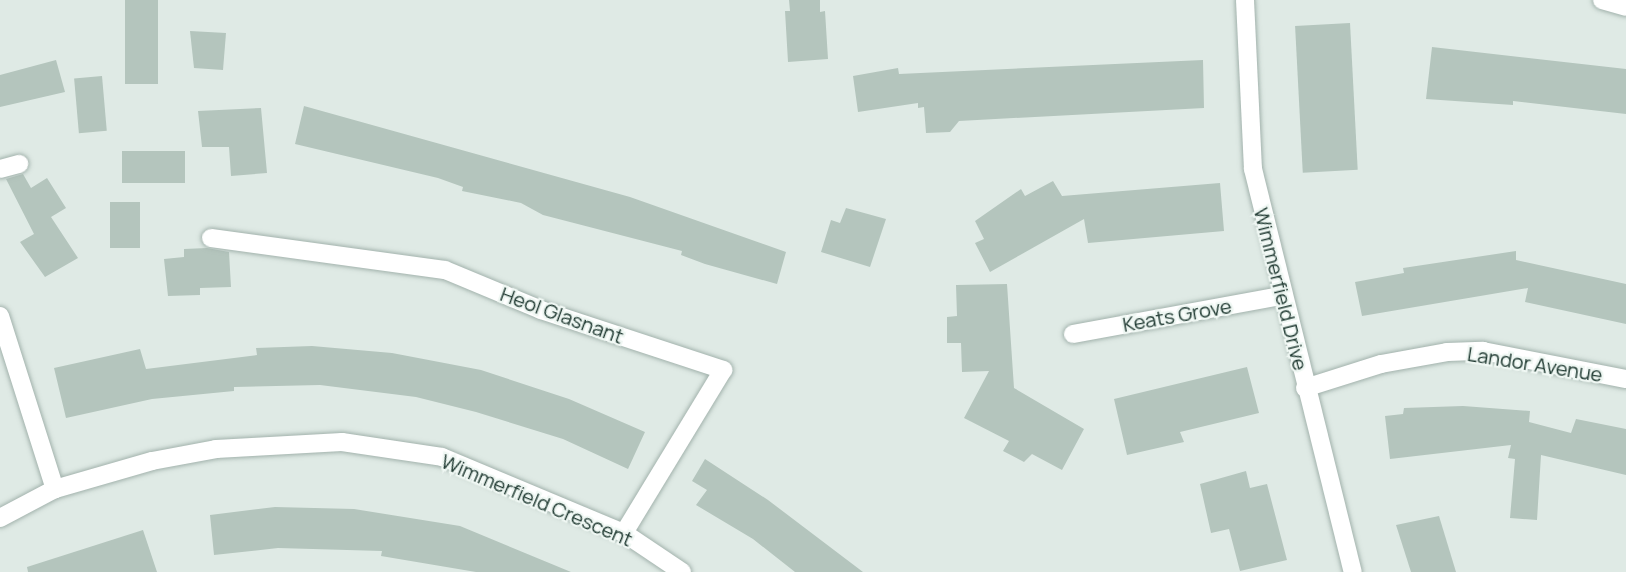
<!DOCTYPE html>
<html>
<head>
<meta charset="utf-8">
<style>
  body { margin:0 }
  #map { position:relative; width:1626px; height:572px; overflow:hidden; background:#dfeae5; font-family:Manrope,sans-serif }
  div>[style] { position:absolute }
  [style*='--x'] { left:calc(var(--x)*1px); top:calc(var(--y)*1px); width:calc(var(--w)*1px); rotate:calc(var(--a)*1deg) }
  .building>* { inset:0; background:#b4c5bd; transform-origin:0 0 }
  .roads { filter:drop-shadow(0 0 2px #a2b2ac) drop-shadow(0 0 2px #a2b2ac) }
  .street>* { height:18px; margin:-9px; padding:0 9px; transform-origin:9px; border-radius:9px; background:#fff }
  .secondary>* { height:18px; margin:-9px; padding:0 9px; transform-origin:9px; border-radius:9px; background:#fff }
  span { translate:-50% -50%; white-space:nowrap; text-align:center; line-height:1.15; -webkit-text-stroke:4.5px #eff7f3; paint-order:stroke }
  .street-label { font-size:20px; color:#203a32 }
</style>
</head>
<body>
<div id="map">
  <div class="building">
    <div style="left:125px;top:0;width:33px;height:84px"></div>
    <div style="clip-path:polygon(789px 0,820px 0,820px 12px,825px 11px,828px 59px,788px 62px,785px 11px,790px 11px)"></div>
    <div style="left:1350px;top:23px;width:147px;height:55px;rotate:87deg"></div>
    <div style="clip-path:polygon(190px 31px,226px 33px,223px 70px,194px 68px)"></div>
    <div style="clip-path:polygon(1432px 47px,1626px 69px,1626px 114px,1513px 101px,1513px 105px,1426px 99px)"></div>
    <div style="clip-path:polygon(56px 60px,65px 92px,0 107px,0 75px)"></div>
    <div style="clip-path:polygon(1203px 60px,1204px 108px,959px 121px,950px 132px,926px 133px,924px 107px,918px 108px,918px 103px,858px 112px,853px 76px,898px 68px,899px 74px)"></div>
    <div style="left:102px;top:76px;width:55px;height:28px;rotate:85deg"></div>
    <div style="clip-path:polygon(304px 106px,630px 197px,786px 252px,777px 284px,705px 264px,681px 255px,682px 251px,543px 215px,521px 203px,462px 191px,463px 187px,438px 178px,295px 144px)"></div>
    <div style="clip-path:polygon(261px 108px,267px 173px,231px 176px,229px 147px,202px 147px,198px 111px)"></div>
    <div style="left:122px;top:151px;width:63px;height:32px"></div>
    <div style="clip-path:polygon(23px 174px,31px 188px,47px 178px,66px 208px,51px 217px,78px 258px,45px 277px,20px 242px,34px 234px,6px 179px)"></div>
    <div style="clip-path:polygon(1053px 181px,1062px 196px,1220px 183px,1224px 231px,1088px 243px,1084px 219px,990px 272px,975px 243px,984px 239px,975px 221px,1021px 189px,1025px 196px)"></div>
    <div style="left:140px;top:202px;width:46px;height:30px;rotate:90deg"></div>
    <div style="clip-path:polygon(846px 208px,886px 219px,870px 267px,821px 252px,831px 220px,840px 223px)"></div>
    <div style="clip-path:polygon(207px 248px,229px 252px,231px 287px,200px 288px,200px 295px,168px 296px,164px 259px,184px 257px,184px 249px)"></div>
    <div style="clip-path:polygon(1516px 251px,1516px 260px,1626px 284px,1626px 324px,1525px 302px,1528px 288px,1362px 316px,1355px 282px,1404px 273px,1403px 268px)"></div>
    <div style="clip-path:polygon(1007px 284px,1014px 388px,1084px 429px,1062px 470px,1032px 454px,1024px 462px,1003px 451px,1009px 441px,964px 418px,989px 371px,962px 372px,961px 343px,947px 343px,947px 317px,957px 316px,956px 285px)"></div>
    <div style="clip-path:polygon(312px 346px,392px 353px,481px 370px,569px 399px,645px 432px,628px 469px,563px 439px,476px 412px,416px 397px,320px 385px,234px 387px,234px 391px,152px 399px,66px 418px,54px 368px,140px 349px,146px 369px,257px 355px,256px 348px)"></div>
    <div style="clip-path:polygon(1247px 367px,1259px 413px,1180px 432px,1184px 442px,1127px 455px,1114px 399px)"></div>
    <div style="clip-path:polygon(1463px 406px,1530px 411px,1529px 422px,1571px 433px,1576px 419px,1626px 429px,1626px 475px,1541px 455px,1537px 520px,1510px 518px,1515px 459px,1508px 458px,1511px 445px,1390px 459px,1385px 416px,1403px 414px,1404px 408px)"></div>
    <div style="clip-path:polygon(705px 459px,768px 500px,863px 572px,795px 572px,753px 539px,696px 505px,707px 490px,692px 481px)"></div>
    <div style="clip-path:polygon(1246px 471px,1250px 488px,1267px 484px,1287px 560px,1240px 571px,1229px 529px,1211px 533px,1200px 484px)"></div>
    <div style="clip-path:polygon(275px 507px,354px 509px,460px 526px,571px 572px,476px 572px,381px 556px,382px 551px,278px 548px,214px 555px,210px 515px)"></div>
    <div style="clip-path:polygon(1439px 516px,1456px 572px,1411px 572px,1396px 525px)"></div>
    <div style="clip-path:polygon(143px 530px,157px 572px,28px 572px,27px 567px)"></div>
  </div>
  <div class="roads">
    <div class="street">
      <div style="--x:1602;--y:0;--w:25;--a:16"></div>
      <div style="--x:0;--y:169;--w:20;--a:-15"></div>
      <div style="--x:211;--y:238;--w:236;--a:7.8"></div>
      <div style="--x:445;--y:270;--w:104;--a:22.6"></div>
      <div style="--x:541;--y:310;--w:192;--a:18.2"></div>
      <div style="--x:723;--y:370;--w:191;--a:121.3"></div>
      <div style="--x:0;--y:316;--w:182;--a:72.4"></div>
      <div style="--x:1073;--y:334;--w:211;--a:-10.4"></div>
      <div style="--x:1305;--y:388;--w:80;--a:-17.5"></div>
      <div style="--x:1381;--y:364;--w:67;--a:-10.3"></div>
      <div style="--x:1447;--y:352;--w:36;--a:-2"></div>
      <div style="--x:1483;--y:351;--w:146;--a:11.1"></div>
      <div style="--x:0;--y:518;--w:62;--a:-27.8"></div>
      <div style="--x:55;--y:489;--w:101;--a:-16.1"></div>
      <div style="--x:152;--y:461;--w:65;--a:-10.6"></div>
      <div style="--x:216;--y:449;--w:126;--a:-3.2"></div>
      <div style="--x:342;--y:442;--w:101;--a:8.5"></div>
      <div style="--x:442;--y:457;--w:197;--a:22.7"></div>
      <div style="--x:624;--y:533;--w:70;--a:33.9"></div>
    </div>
    <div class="secondary">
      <div style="--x:1245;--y:0;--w:169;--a:87.3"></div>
      <div style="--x:1253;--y:169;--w:415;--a:76.1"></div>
    </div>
  </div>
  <div class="street-label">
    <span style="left:1281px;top:289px;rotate:76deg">Wimmerfield Drive</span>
    <span style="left:562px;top:315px;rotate:20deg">Heol Glasnant</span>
    <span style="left:1177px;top:315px;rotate:-10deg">Keats Grove</span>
    <span style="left:1535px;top:364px;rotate:9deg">Landor Avenue</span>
    <span style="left:537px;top:500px;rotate:23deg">Wimmerfield Crescent</span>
  </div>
</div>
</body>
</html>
